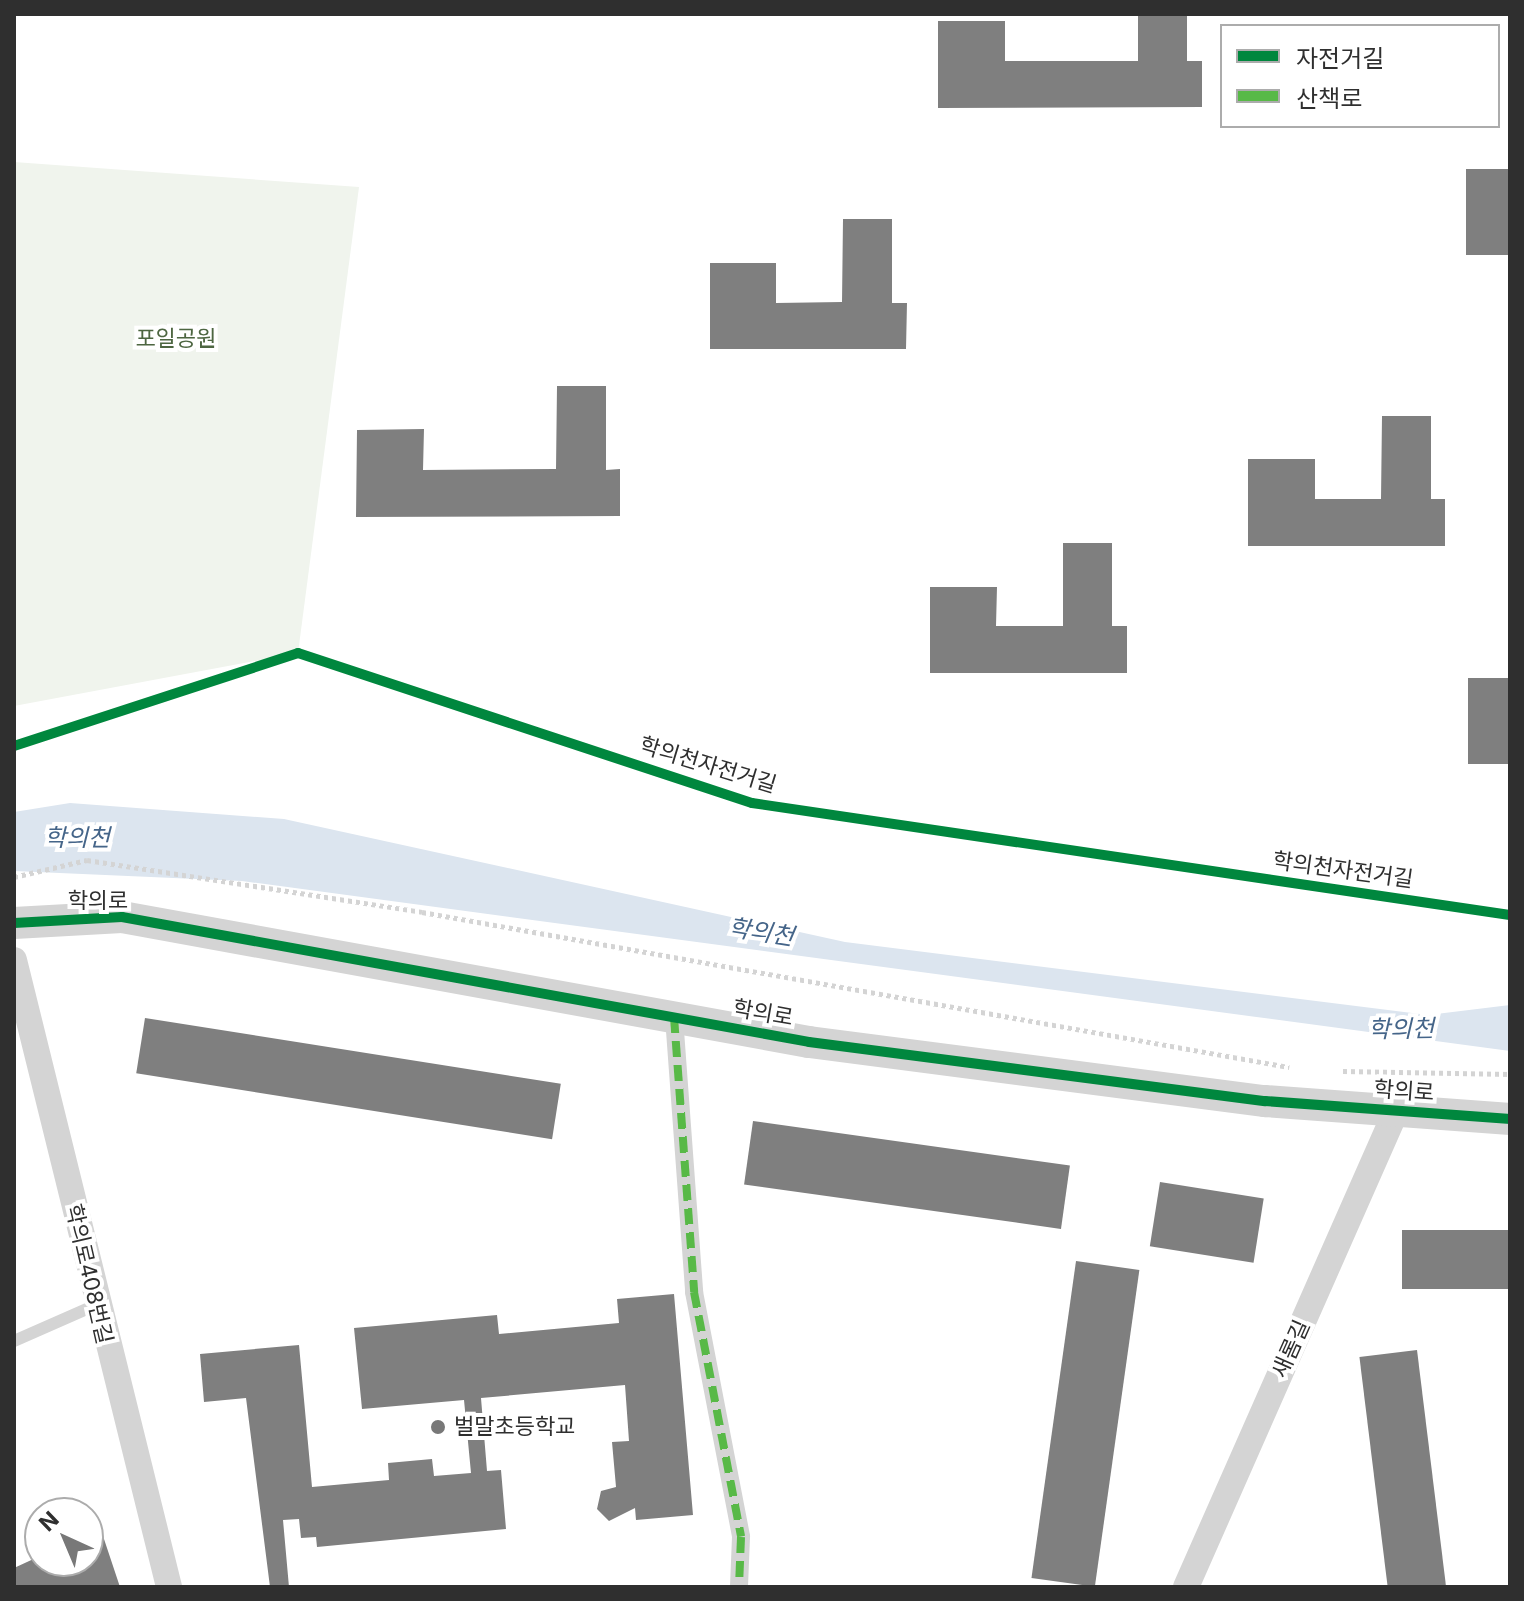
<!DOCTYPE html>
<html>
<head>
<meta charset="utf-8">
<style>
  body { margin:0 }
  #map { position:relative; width:1524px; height:1601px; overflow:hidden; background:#fff; font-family:Inter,"Noto Sans KR",sans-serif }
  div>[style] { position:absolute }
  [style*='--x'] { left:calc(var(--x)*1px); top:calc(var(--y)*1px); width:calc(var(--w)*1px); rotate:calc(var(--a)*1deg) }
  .green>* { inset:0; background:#f0f4ed }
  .water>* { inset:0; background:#dce5ef }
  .building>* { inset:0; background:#7f7f7f; transform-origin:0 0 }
  .path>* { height:5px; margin-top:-2.5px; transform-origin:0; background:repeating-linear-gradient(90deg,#d4d4d4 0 4px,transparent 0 8px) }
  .service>* { height:12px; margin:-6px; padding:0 6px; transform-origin:6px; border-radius:6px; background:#d4d4d4 }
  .pedestrian>* { height:18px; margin:-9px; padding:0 9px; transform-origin:9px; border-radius:9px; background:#d4d4d4 }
  .minor>* { height:26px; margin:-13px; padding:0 13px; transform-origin:13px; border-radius:13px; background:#d4d4d4 }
  .tertiary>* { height:32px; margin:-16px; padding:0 16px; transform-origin:16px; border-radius:16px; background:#d4d4d4 }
  .quiet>* { height:8px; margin-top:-4px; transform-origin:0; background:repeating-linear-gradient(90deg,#58b947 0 16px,transparent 0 24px) }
  .cycleway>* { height:10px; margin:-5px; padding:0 5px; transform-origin:5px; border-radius:5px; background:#00873e }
  .dots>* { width:22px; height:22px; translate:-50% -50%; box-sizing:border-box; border:4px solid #fff; border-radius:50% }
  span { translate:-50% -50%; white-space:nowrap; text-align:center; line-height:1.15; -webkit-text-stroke:8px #fff; paint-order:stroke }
  .park-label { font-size:22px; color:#4d6641 }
  .street-label { font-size:22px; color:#2f2f2f }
  .poi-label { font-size:22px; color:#2f2f2f }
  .left { translate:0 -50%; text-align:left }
  .water-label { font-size:24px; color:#456589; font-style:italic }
  .frame { position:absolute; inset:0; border:16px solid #2f2f2f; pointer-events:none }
  .legend { position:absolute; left:1220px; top:24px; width:280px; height:104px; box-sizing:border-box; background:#fff; border:2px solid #acacac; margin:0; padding:10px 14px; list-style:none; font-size:24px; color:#2f2f2f }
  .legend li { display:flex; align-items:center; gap:16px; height:40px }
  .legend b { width:40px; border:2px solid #acacac }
  .north { position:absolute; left:24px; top:1497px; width:80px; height:80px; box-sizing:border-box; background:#fff; border:2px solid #acacac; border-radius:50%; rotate:316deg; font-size:22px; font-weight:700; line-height:32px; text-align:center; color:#2f2f2f }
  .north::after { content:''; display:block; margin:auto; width:28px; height:36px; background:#787878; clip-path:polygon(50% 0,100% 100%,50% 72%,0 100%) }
</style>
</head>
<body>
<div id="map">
  <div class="green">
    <div style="clip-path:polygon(14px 162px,359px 187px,298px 653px,14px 706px)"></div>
  </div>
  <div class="water">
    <div style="clip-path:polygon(70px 803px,284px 819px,845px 942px,1428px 1015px,1510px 1005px,1510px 1051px,242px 881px,14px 871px,14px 812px)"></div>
  </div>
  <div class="building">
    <div style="clip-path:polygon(1138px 14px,1187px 14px,1187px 61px,1202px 61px,1202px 107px,938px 108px,938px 21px,1005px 21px,1005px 61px,1138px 61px)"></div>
    <div style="left:1466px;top:169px;width:44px;height:86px"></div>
    <div style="clip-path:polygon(843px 219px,892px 219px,892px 303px,907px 303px,906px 349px,710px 349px,710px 263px,776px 263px,776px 303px,842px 302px)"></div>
    <div style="clip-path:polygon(557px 386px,606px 386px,606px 470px,620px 469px,620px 516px,356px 517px,357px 430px,424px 429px,423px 470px,556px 469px)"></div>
    <div style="clip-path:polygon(1382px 416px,1431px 416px,1431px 499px,1445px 499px,1445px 546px,1248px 546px,1248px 459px,1315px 459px,1315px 499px,1381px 499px)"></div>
    <div style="clip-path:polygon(1063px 543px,1112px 543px,1112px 626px,1127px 626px,1127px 673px,930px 673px,930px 587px,997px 587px,996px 626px,1063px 626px)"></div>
    <div style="left:1468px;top:678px;width:42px;height:86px"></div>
    <div style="left:145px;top:1018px;width:421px;height:56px;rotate:9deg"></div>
    <div style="left:753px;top:1121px;width:320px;height:64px;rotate:8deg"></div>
    <div style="left:1160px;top:1182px;width:105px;height:65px;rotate:9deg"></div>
    <div style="left:1510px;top:1230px;width:59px;height:108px;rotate:90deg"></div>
    <div style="left:1076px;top:1261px;width:64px;height:320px;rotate:8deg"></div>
    <div style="clip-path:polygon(674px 1294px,693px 1515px,636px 1520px,635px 1508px,609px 1521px,597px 1509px,601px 1491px,616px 1487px,612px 1442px,629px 1441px,625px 1385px,481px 1398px,487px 1471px,501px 1470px,506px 1529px,317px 1547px,316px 1537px,301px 1538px,299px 1519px,283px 1520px,289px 1587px,270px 1587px,246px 1398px,204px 1402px,200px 1354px,299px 1345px,312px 1487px,389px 1480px,388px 1463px,432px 1459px,434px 1476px,471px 1473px,464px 1400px,362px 1409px,354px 1328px,497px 1315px,499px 1334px,619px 1323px,617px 1299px)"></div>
    <div style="left:1417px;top:1350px;width:239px;height:58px;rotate:83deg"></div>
    <div style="clip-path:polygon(101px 1530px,120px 1587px,14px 1587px,14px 1568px,40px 1556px,88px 1561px,88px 1535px)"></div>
  </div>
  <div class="path">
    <div style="--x:14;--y:877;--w:75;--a:-13.1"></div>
    <div style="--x:87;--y:860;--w:339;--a:8.8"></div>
    <div style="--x:422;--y:912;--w:881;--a:10.14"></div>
    <div style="--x:1343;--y:1071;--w:167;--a:1"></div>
  </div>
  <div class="service">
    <div style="--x:14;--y:1341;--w:90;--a:-23.7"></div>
  </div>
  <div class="pedestrian">
    <div style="--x:674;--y:1017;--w:276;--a:85.8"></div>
    <div style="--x:694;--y:1292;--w:249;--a:79.1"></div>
    <div style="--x:741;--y:1537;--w:50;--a:92.3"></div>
  </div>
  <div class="minor">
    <div style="--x:14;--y:960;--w:646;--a:76.11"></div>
    <div style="--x:1186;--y:1587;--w:520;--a:-66.19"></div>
  </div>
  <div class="tertiary">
    <div style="--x:14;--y:923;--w:108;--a:-3.2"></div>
    <div style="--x:122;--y:917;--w:698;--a:10.31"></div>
    <div style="--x:809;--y:1042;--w:460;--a:7.4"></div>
    <div style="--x:1265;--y:1101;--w:246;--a:4.2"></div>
  </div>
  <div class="quiet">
    <div style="--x:674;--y:1017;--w:276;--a:85.8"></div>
    <div style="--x:694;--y:1292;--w:249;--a:79.1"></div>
    <div style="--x:741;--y:1537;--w:50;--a:92.3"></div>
  </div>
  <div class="cycleway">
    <div style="--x:14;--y:746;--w:299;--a:-18.1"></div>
    <div style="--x:298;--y:653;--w:478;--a:18.3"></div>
    <div style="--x:752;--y:803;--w:766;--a:8.41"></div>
    <div style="--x:14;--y:923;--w:108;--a:-3.2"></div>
    <div style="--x:122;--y:917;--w:698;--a:10.31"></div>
    <div style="--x:809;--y:1042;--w:460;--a:7.4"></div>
    <div style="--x:1265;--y:1101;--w:246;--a:4.2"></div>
  </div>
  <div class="dots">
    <div style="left:438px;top:1427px;background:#787878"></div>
  </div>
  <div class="park-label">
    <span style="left:176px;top:339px">포일공원</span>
  </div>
  <div class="street-label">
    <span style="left:708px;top:765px;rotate:17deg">학의천자전거길</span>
    <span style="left:1343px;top:870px;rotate:8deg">학의천자전거길</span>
    <span style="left:98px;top:901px">학의로</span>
    <span style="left:763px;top:1013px;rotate:10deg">학의로</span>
    <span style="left:1404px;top:1091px;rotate:4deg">학의로</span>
    <span style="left:89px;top:1274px;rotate:77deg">학의로408번길</span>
    <span style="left:1291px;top:1349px;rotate:-66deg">새롬길</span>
  </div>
  <div class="poi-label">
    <span class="left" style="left:454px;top:1427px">벌말초등학교</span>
  </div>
  <div class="water-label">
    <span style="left:77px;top:838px">학의천</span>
    <span style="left:761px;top:932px;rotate:9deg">학의천</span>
    <span style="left:1401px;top:1029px;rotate:-1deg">학의천</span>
  </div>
  <div class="frame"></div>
  <ul class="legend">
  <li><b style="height:10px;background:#00873e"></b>자전거길</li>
  <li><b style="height:10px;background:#58b947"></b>산책로</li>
  </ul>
  <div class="north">N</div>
</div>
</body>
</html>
